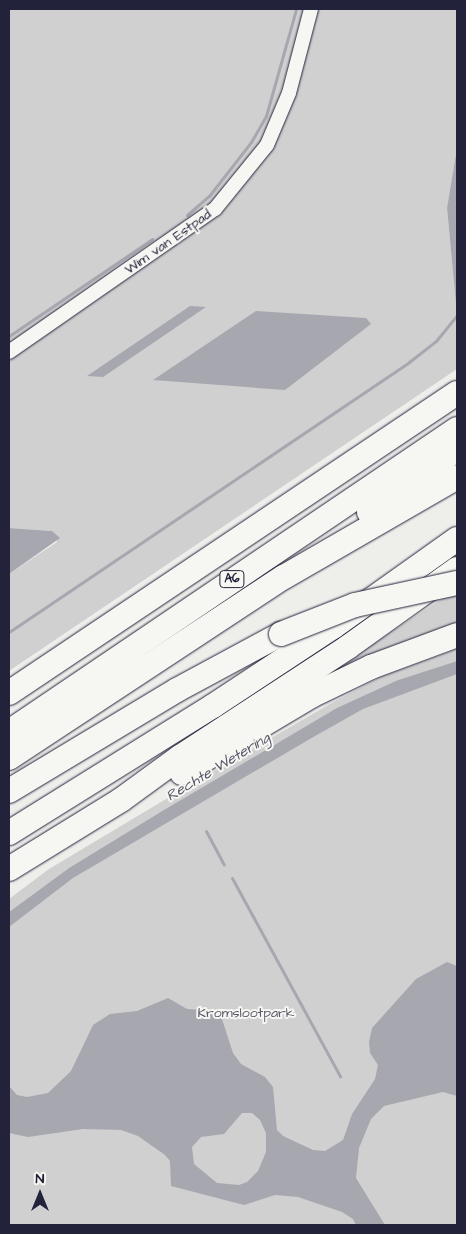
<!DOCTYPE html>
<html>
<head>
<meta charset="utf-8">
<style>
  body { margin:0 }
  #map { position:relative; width:466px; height:1234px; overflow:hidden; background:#eeeeeb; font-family:"Architects Daughter",sans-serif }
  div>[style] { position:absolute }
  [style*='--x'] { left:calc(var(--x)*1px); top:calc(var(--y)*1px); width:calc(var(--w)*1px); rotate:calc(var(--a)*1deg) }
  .green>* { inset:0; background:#d0d0d1 }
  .water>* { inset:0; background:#a7a7af }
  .stream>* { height:3px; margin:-1.5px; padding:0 1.5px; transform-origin:1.5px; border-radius:1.5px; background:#a7a7af }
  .roads { filter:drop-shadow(0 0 1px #22223b) drop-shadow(0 0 1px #22223b) }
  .minor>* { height:14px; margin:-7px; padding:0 7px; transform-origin:7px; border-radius:7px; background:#f6f6f2 }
  .motorway>* { height:24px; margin:-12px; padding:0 12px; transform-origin:12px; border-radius:12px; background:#f6f6f2 }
  .bridges { filter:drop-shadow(0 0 1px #22223b) drop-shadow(0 0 1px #22223b) }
  .motorway-bridge>* { height:24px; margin:-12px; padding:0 12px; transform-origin:12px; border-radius:12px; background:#f6f6f2 }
  span { translate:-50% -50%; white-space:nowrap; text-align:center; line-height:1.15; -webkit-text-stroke:4px #f6f6f2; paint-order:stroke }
  .shield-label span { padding:1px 4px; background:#f6f6f2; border:1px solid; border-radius:4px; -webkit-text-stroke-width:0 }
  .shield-label { font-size:12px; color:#22223b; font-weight:700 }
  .street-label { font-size:14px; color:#22223b }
  .park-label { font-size:14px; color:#565668 }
  .water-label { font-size:15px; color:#575769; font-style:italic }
  .frame { position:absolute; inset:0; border:10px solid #22223b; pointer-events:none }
  .north { position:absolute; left:15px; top:1169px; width:50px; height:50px; -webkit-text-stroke:4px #f6f6f2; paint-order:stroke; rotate:0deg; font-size:14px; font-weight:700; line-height:20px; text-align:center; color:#22223b }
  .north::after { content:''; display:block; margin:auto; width:18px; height:22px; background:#22223b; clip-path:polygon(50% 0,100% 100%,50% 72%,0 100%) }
</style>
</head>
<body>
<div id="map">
  <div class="green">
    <div style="clip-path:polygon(9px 9px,457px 9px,457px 148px,447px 209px,457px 314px,457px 369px,9px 671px,9px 574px,57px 542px,52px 531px,9px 528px)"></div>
    <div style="clip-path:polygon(457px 594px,457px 626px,303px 690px,446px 596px)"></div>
    <div style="clip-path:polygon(457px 649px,457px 661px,398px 680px,276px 744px,69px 868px,9px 912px,9px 899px,49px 869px,161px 802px,335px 701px,381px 677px)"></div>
    <div style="clip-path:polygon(457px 667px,457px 1225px,9px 1225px,9px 919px,138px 831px,379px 693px)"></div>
  </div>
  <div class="water">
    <div style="clip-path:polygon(457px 148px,457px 315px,447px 208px)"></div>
    <div style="clip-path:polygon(190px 306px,206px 307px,103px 377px,87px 376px)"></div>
    <div style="clip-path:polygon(256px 311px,366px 318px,371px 324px,285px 390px,153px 380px)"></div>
    <div style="clip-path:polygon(9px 528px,52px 531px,60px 538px,9px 574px)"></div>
    <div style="clip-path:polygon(457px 661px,457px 674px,363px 709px,315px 736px,73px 878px,9px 927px,9px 912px,69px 868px,164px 810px,337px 708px,398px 680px)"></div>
    <div style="clip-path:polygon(evenodd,447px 962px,457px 966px,457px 1096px,443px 1092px,384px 1106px,371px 1119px,359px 1148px,356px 1178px,385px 1225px,356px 1225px,353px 1219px,342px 1212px,298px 1197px,275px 1195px,244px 1205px,171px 1186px,170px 1161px,165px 1155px,138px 1136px,121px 1130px,83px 1129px,28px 1137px,9px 1133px,9px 1086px,17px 1095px,27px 1097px,48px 1093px,71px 1071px,93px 1025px,110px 1014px,137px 1011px,168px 998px,187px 1009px,208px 1010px,222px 1019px,233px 1053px,241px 1064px,265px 1077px,273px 1087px,277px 1130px,283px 1136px,313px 1150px,325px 1151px,343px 1140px,352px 1114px,375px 1079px,378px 1065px,370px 1053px,369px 1042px,372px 1028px,416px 979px,447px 962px,242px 1113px,252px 1113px,260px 1120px,266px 1133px,266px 1152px,258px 1171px,247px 1182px,239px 1185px,217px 1183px,194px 1164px,192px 1147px,201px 1137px,224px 1134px,242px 1113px)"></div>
  </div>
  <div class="stream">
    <div style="--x:187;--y:215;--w:29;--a:-41"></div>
    <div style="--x:209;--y:196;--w:68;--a:-52.1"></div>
    <div style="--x:251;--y:142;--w:30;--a:-60"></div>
    <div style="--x:266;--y:116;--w:111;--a:-74.3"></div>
    <div style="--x:9;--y:336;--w:173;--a:-34.1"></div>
    <div style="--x:9;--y:632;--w:483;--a:-34"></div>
    <div style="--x:409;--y:362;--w:34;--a:-38"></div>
    <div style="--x:436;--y:341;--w:33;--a:-51"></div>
    <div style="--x:206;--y:831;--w:38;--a:62"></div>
    <div style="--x:232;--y:878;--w:226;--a:61.4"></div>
  </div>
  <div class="roads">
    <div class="minor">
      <div style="--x:9;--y:352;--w:251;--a:-34.8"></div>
      <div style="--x:215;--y:209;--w:82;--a:-50.9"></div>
      <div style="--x:267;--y:145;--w:56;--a:-67.1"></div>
      <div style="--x:289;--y:93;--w:87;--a:-75.3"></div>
    </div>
    <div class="motorway">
      <div style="--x:369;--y:512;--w:108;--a:-35.6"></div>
      <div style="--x:9;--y:693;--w:539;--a:-33.81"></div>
      <div style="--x:9;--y:732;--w:541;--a:-34.07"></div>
      <div style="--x:9;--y:758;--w:329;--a:-33.4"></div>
      <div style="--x:284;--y:577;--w:200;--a:-30"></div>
      <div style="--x:182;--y:773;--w:150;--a:-30.8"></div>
      <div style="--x:311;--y:696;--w:67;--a:-25.8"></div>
      <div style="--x:371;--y:667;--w:92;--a:-20.4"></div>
      <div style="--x:9;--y:791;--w:196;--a:-31"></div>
      <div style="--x:177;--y:690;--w:118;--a:-28.3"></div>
      <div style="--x:9;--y:833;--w:240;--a:-31.9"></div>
      <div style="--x:213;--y:706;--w:144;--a:-33.4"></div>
      <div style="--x:333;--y:627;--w:152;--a:-35.4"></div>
      <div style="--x:9;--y:869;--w:132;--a:-31.6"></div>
      <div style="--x:121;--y:800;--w:73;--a:-36.1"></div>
      <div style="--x:180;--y:757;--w:201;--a:-33.2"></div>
      <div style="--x:348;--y:647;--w:134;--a:-35.6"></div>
    </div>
  </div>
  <div class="bridges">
    <div class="motorway-bridge">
      <div style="--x:281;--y:634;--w:79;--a:-21.4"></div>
      <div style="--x:355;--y:605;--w:104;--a:-12.2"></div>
    </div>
  </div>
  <div class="shield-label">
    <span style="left:232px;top:579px">A6</span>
  </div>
  <div class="street-label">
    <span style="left:168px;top:242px;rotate:-35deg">Wim van Estpad</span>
  </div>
  <div class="park-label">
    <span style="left:246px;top:1013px">Kromslootpark</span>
  </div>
  <div class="water-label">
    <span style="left:218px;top:767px;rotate:-31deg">Rechte Wetering</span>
  </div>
  <div class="frame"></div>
  <div class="north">N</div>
</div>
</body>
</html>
